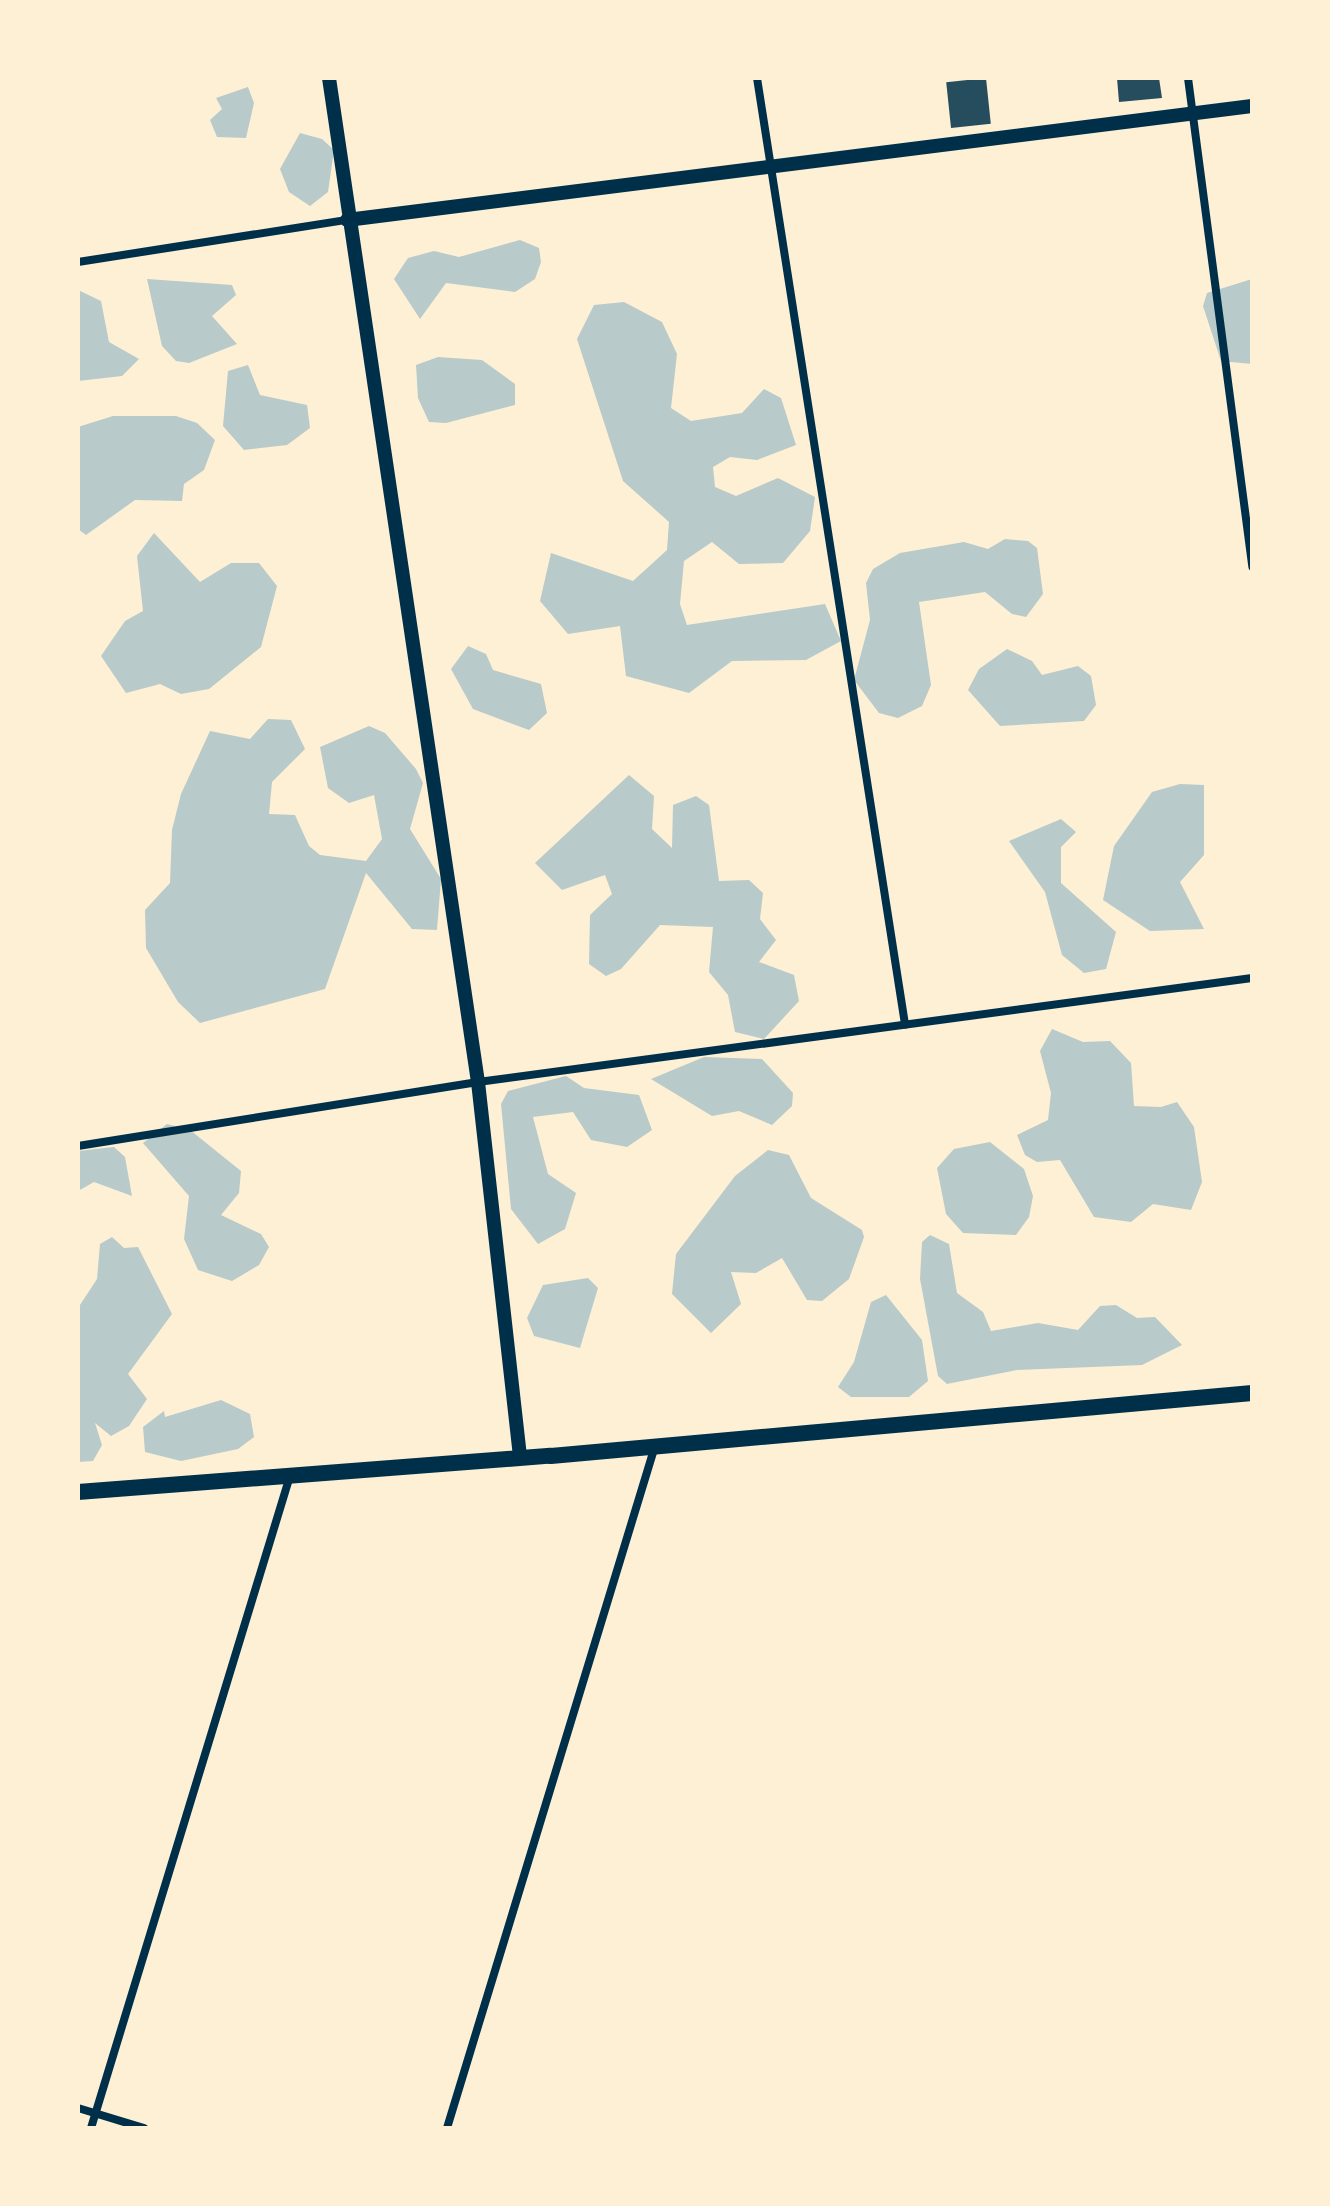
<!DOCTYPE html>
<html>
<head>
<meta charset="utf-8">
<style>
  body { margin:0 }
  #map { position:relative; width:1330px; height:2206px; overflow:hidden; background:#fdf0d5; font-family:Barlow,sans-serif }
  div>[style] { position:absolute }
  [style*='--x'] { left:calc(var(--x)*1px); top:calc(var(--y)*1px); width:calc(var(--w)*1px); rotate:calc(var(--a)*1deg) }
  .green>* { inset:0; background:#b9caca }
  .building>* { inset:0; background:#264d5e; transform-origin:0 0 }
  .minor>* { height:8px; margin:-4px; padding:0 4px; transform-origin:4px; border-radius:4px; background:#003049 }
  .tertiary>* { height:14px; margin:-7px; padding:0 7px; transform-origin:7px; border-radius:7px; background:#003049 }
  .secondary>* { height:16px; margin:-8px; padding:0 8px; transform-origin:8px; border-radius:8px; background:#003049 }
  span { translate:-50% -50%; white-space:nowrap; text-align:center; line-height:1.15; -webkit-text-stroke:6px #fdf0d5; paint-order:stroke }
  .frame { position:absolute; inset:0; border:80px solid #fdf0d5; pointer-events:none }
</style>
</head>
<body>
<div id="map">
  <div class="green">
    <div style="clip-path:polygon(248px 87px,254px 103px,246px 138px,217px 137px,210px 120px,222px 109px,216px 98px)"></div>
    <div style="clip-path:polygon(300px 133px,322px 139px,334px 150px,328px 192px,310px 206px,289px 192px,280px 169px)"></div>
    <div style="clip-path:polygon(520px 240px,539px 248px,541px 262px,535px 279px,515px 292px,446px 283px,420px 319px,394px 279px,408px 258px,434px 251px,459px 257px)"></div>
    <div style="clip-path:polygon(147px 279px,232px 285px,236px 295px,212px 316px,237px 344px,189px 363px,176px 361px,162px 346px)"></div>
    <div style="clip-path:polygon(1252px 279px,1252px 364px,1221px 361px,1203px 306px,1207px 293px)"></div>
    <div style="clip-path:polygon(78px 290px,101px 301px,109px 342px,139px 359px,122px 376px,78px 381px)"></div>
    <div style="clip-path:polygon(624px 302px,662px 322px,677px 354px,671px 408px,691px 421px,742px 413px,764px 389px,781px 398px,796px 445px,757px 460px,730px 457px,713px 467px,715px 487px,736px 496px,778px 478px,815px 497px,810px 531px,783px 563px,739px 564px,712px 542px,684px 561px,680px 604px,687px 625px,825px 604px,841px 641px,806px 660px,732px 661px,689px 693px,626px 676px,620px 626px,568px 634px,540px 601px,551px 553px,633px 581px,667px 550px,669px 522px,623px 481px,577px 339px,594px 305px)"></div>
    <div style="clip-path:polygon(438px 357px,482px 360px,515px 384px,515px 405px,446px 423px,429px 422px,418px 398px,416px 365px)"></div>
    <div style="clip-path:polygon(248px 365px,260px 395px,307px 405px,310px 428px,287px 445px,244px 450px,223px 426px,228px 371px)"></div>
    <div style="clip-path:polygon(113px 416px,176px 416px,197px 423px,215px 440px,204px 470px,184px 484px,182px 501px,135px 500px,86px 535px,78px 529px,78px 427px)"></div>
    <div style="clip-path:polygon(154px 533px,200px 582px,231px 563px,259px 563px,277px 586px,261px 647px,209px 689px,181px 694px,160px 684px,126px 693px,101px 656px,125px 621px,143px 611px,137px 556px)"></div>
    <div style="clip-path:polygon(1005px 539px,1028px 541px,1037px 548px,1043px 594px,1026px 617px,1012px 614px,985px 592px,919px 602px,931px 685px,922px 706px,898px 718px,879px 713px,854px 680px,870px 620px,866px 583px,873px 569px,900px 553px,964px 542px,988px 549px)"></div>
    <div style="clip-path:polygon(468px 646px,486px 654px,493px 670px,541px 684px,547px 713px,529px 730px,473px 709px,451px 669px)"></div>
    <div style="clip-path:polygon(1007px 649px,1032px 661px,1042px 675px,1078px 666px,1091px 676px,1096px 705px,1084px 721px,1000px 726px,968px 690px,979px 669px)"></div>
    <div style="clip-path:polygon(268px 719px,291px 720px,305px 749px,272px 782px,269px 814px,295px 815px,309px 846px,320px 855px,366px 861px,382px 839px,374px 795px,349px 803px,328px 788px,320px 747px,369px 726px,385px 733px,416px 769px,423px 783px,410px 829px,441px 879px,437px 930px,412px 929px,366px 873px,325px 989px,200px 1023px,178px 1002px,146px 948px,145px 910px,170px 883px,172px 830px,181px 794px,210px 731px,250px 739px)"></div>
    <div style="clip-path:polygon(629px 775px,654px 796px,652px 829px,672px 848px,673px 805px,696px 796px,709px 805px,719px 881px,749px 880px,763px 893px,760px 919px,776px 940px,759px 962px,794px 975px,799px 1001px,764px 1039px,735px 1032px,728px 995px,709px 972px,713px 927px,660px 925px,621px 969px,606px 976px,589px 964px,590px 915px,612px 894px,605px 875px,562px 890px,535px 863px)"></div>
    <div style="clip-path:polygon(1180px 784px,1204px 785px,1204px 855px,1180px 882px,1204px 929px,1150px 931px,1103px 900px,1114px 846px,1152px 792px)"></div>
    <div style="clip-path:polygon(1061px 819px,1076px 832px,1061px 847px,1061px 883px,1116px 932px,1106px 969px,1084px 973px,1062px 955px,1045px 892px,1009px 841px)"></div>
    <div style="clip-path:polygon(1052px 1029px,1083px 1042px,1110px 1041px,1131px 1063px,1134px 1106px,1161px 1107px,1177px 1102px,1194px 1127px,1202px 1182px,1191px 1210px,1153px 1204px,1131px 1222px,1094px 1217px,1060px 1160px,1037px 1162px,1025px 1155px,1017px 1135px,1048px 1120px,1051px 1093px,1040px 1051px)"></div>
    <div style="clip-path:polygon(704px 1057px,762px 1059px,793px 1093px,792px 1106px,772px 1125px,739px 1111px,712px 1116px,651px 1079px)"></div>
    <div style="clip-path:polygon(566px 1076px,584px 1088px,639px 1095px,652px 1130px,627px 1147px,591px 1140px,573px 1112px,533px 1117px,548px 1174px,576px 1193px,565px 1229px,538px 1244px,511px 1209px,501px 1104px,508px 1091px)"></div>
    <div style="clip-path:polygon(167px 1124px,190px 1130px,241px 1171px,239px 1193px,221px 1215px,261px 1234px,269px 1247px,259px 1265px,232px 1281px,198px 1270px,184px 1239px,189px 1196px,143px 1143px)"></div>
    <div style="clip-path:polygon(990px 1142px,1024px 1169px,1033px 1196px,1029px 1217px,1016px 1235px,963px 1233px,946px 1214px,937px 1168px,954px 1149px)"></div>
    <div style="clip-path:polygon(114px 1147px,125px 1157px,132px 1196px,94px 1182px,78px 1191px,78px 1151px)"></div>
    <div style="clip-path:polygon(768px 1150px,789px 1155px,811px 1198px,862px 1230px,864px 1237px,849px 1279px,822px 1301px,807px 1300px,782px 1258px,756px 1273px,731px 1272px,741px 1304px,711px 1333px,672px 1294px,676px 1254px,735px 1176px)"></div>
    <div style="clip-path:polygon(930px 1235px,949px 1244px,957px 1293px,983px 1312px,991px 1331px,1038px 1323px,1078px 1330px,1100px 1306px,1116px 1305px,1137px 1318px,1155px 1317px,1182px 1345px,1142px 1365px,1017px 1370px,947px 1384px,938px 1376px,920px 1279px,922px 1242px)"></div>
    <div style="clip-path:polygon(112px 1237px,124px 1248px,138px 1247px,172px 1314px,128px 1374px,147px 1399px,129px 1426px,111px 1436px,95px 1423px,102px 1445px,93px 1461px,78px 1462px,78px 1308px,97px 1279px,100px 1244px)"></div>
    <div style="clip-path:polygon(588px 1278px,598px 1288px,580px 1348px,534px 1336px,527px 1318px,543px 1285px)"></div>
    <div style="clip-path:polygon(886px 1295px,922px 1340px,928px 1381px,909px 1397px,851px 1397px,838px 1387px,854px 1362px,871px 1302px)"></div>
    <div style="clip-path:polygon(221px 1400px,250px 1414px,254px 1437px,238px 1449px,181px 1461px,145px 1452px,143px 1427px,164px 1411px,165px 1417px)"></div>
  </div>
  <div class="building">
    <div style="left:986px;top:78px;width:46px;height:40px;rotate:84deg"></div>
    <div style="clip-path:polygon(1117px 78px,1159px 78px,1162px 98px,1119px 102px)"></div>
  </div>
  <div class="minor">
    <div style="--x:757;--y:78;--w:958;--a:81.11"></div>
    <div style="--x:1188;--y:78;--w:493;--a:82.5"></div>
    <div style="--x:78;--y:262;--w:272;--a:-8.9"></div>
    <div style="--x:78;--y:1146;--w:405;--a:-9.1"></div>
    <div style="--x:478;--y:1082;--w:781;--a:-7.65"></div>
    <div style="--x:78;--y:2108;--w:69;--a:16.9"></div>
    <div style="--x:91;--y:2128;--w:682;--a:-73.03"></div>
    <div style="--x:447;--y:2128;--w:713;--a:-73.04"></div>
  </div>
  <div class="tertiary">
    <div style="--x:329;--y:78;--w:1015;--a:81.56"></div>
    <div style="--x:478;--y:1082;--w:378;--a:83.6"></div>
    <div style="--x:347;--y:220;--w:912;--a:-7.18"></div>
  </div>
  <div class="secondary">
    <div style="--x:78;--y:1492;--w:474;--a:-4.4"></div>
    <div style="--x:551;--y:1456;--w:704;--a:-5.14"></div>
  </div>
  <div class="frame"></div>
</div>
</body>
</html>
